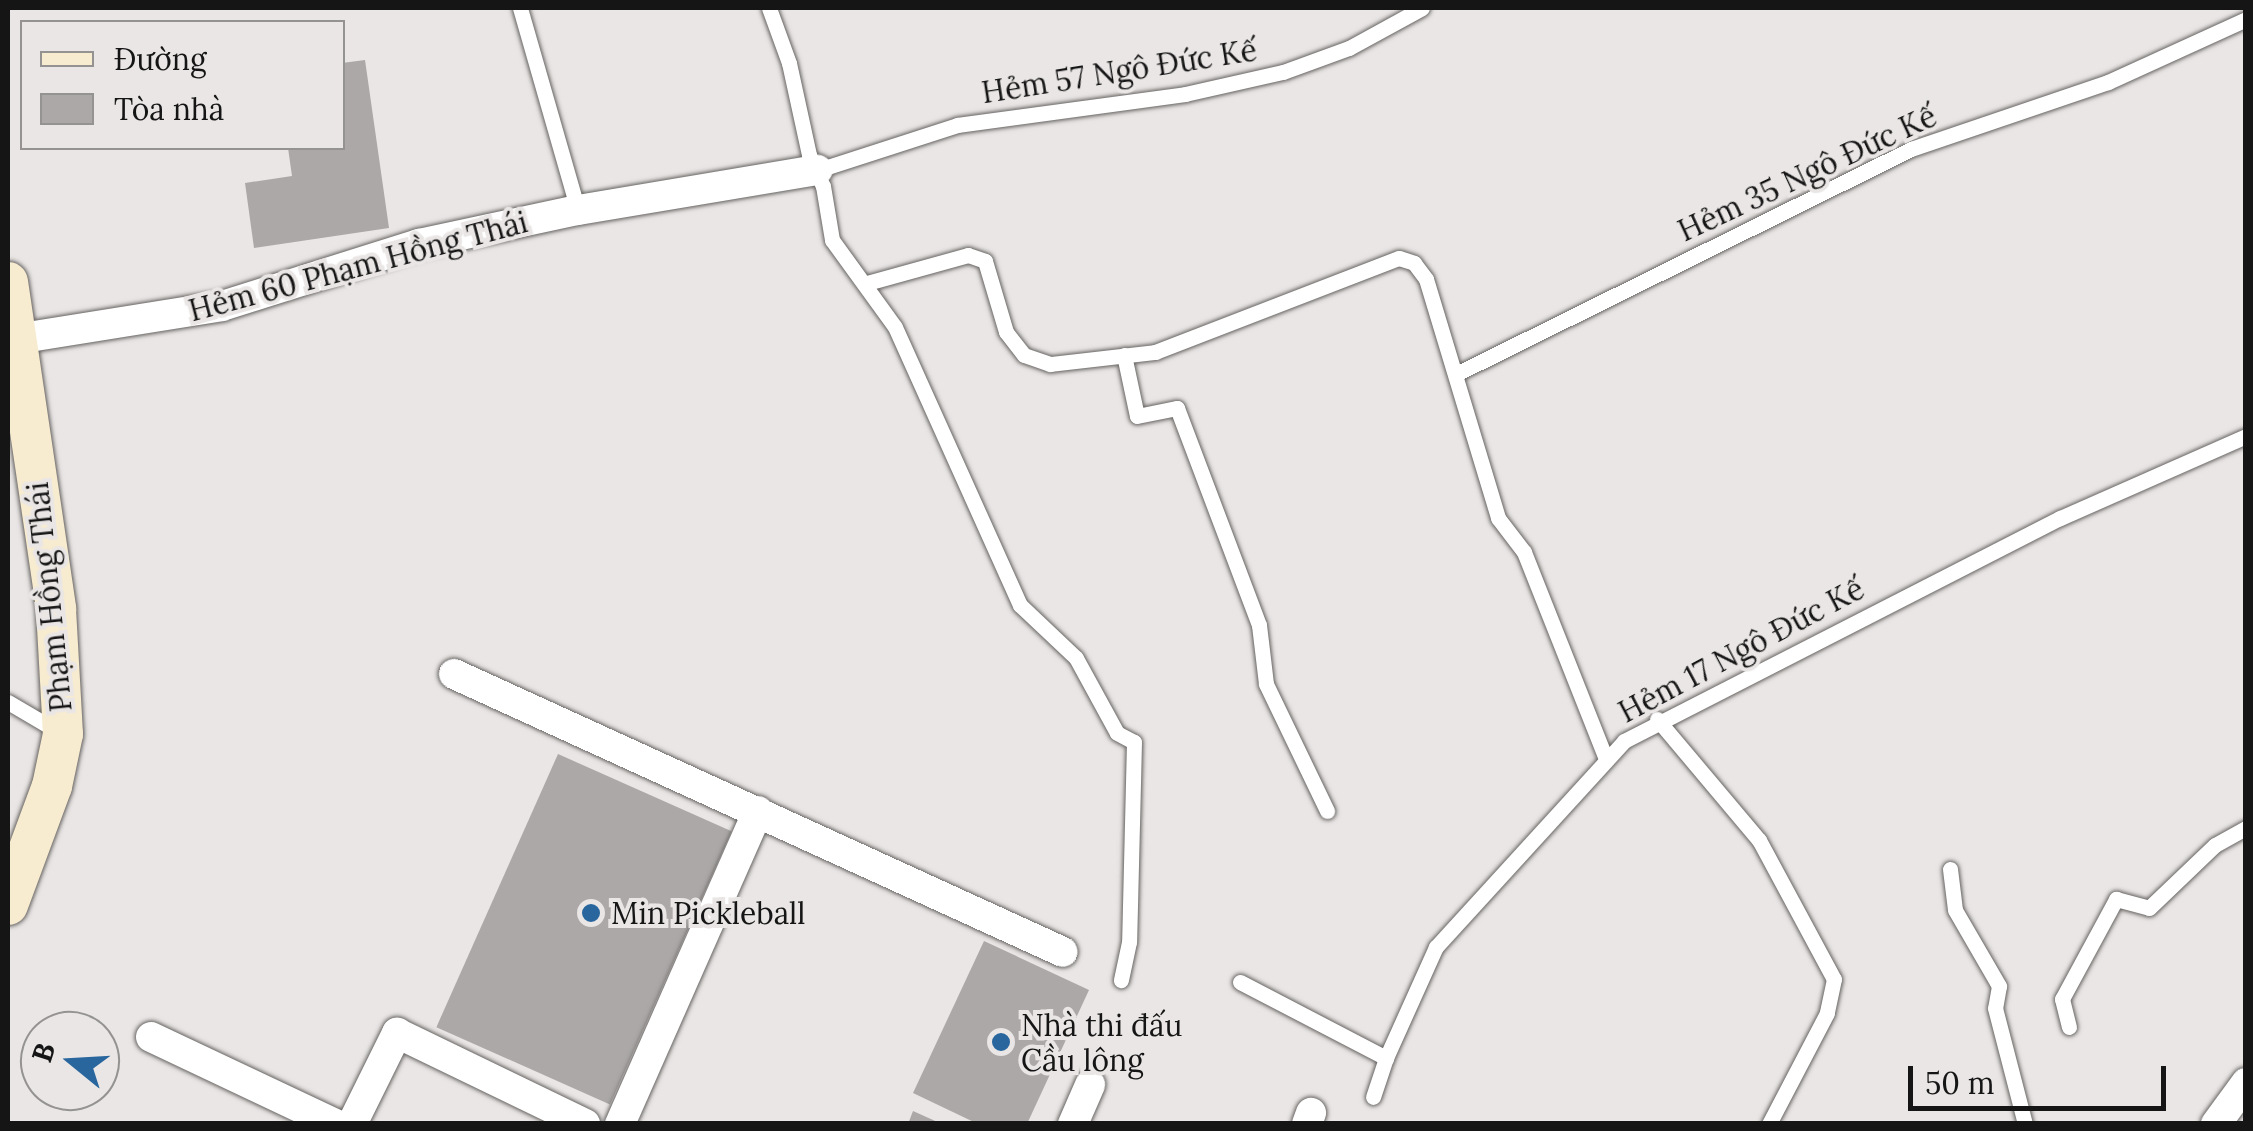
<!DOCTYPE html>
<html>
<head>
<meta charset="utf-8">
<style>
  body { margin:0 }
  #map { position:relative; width:2253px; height:1131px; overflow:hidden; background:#e9e6e5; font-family:Lora,serif }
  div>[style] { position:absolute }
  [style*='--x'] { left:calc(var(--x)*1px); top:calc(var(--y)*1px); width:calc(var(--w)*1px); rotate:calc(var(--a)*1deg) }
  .building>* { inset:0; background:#aba8a7; transform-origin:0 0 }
  .roads { filter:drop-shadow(0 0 2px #666361) drop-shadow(0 0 2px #666361) }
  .service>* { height:15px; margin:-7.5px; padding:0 7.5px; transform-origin:7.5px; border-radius:7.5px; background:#fff }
  .minor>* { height:30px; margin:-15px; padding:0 15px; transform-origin:15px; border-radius:15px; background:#fff }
  .secondary>* { height:40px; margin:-20px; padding:0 20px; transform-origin:20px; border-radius:20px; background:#f7ebd0 }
  .dots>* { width:28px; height:28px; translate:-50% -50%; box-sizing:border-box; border:5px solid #e9e6e5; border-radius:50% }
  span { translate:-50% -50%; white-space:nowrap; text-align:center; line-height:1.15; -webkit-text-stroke:8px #e9e6e5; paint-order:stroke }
  .street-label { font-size:30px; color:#161515 }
  .poi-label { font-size:30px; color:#161515 }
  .left { translate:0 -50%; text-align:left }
  .frame { position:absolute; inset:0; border:10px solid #161515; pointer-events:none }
  .legend { position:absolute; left:20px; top:20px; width:325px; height:130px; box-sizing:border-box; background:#e9e6e5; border:2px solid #959292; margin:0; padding:12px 18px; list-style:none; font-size:30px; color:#161515 }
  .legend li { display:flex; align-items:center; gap:20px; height:50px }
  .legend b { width:50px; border:2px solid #959292 }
  .north { position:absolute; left:20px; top:1011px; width:100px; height:100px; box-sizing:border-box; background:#e9e6e5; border:2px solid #959292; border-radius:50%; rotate:288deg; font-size:28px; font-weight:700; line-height:40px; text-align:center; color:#161515 }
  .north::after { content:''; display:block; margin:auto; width:35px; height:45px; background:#28669d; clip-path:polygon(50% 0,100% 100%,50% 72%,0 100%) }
  .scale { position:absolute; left:1908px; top:1066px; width:258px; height:45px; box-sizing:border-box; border:5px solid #161515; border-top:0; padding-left:12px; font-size:30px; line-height:35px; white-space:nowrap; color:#161515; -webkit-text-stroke:8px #e9e6e5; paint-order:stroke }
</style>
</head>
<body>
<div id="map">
  <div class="building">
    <div style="clip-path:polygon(365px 60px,389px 228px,254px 248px,245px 183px,292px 176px,288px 148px,342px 148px,342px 63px)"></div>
    <div style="left:558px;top:754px;width:190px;height:299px;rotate:24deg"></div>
    <div style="clip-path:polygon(984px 941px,1089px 990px,1027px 1124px,978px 1124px,913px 1093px)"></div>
    <div style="clip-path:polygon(913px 1111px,942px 1124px,908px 1124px)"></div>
  </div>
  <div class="roads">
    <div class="service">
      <div style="--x:520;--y:8;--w:210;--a:74"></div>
      <div style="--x:769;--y:8;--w:59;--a:70"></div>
      <div style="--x:789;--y:63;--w:94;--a:77.7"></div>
      <div style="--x:809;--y:155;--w:34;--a:66"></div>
      <div style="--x:823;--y:186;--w:55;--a:80.5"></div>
      <div style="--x:832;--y:240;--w:107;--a:54.1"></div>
      <div style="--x:895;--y:327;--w:305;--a:65.8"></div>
      <div style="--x:1020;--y:605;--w:77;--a:43.4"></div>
      <div style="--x:1076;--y:658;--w:85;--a:61.3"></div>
      <div style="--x:1117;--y:733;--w:19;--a:28"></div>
      <div style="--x:1134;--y:742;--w:200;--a:91.4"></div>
      <div style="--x:1129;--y:942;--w:39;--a:102"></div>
      <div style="--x:818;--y:170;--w:146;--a:-17.9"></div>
      <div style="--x:957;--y:125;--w:230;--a:-7.7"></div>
      <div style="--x:1185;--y:94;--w:100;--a:-12.7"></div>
      <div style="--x:1283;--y:72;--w:70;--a:-20"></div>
      <div style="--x:1349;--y:48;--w:83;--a:-28.7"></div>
      <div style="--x:867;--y:283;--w:105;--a:-15.5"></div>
      <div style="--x:968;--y:255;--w:18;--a:19"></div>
      <div style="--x:985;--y:261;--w:74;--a:73.5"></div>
      <div style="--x:1006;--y:332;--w:29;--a:52"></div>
      <div style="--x:1024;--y:355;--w:28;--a:19"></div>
      <div style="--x:1050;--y:364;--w:106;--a:-6.5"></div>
      <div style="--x:1155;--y:352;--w:261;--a:-21.1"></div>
      <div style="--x:1399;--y:258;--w:16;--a:18"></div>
      <div style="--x:1414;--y:263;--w:20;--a:53"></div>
      <div style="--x:1426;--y:279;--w:250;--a:73.2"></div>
      <div style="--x:1498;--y:518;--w:43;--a:52.6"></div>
      <div style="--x:1524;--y:552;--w:223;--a:68.4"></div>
      <div style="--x:1124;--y:355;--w:62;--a:78"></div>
      <div style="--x:1137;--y:416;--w:41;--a:-11.3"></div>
      <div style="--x:1177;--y:408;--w:232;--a:69.3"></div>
      <div style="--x:1259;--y:625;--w:59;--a:83.2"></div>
      <div style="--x:1266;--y:684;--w:141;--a:64.3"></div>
      <div style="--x:1456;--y:374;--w:508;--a:-26.31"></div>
      <div style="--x:1911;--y:149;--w:208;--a:-18.8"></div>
      <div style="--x:2108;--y:82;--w:152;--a:-24.5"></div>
      <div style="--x:8;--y:702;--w:59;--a:30.5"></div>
      <div style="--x:1657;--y:719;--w:158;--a:49.9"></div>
      <div style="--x:1759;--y:840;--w:158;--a:61.7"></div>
      <div style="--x:1834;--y:979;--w:35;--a:102"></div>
      <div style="--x:1827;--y:1013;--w:125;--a:117.6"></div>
      <div style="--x:1950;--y:869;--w:41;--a:83"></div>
      <div style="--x:1955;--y:910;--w:88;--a:59.9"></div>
      <div style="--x:1999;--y:986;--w:22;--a:100"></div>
      <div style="--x:1995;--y:1008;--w:120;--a:75.5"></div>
      <div style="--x:1240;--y:982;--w:165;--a:27.5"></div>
      <div style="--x:1386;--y:1058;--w:41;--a:108.4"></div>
      <div style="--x:2069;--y:1027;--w:29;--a:-104"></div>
      <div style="--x:2062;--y:999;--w:114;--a:-61.6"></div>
      <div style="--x:2116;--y:899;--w:34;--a:15"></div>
      <div style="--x:2149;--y:908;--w:91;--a:-43.7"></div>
      <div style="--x:2215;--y:845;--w:35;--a:-29"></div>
      <div style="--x:1386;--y:1058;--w:122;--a:-65.8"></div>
      <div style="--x:1436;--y:947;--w:279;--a:-47.6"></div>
      <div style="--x:1624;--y:741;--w:490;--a:-27.1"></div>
      <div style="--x:2060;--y:518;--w:203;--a:-23.8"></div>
    </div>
    <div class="minor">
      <div style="--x:16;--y:339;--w:209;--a:-9.1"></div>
      <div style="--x:222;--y:306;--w:207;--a:-17.5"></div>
      <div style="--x:419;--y:244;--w:163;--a:-12.1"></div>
      <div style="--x:578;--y:210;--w:243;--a:-9.5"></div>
      <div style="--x:454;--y:674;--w:669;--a:24.54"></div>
      <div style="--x:151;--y:1037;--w:204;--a:25.3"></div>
      <div style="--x:352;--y:1124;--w:102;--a:-63.7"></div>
      <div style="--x:397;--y:1033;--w:209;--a:25.8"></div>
      <div style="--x:620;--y:1124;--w:342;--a:-66.2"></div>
      <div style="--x:1073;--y:1124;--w:43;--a:-66.4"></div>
      <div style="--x:1307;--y:1124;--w:12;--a:-70"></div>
      <div style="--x:2216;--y:1124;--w:51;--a:-53.8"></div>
    </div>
    <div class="secondary">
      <div style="--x:8;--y:282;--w:331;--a:81.6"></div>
      <div style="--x:56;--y:609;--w:125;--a:86.8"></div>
      <div style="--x:63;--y:734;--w:53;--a:101.9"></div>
      <div style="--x:52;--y:786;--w:127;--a:110.3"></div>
    </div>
  </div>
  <div class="dots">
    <div style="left:591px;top:913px;background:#28669d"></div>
    <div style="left:1001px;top:1042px;background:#28669d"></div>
  </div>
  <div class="street-label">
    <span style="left:1119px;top:71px;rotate:-9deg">Hẻm 57 Ngô Đức Kế</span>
    <span style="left:1807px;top:173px;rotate:-25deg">Hẻm 35 Ngô Đức Kế</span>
    <span style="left:358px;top:266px;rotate:-15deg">Hẻm 60 Phạm Hồng Thái</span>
    <span style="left:49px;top:597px;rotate:-96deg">Phạm Hồng Thái</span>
    <span style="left:1741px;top:650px;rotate:-28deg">Hẻm 17 Ngô Đức Kế</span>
  </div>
  <div class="poi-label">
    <span class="left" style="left:611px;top:913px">Min Pickleball</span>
    <span class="left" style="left:1021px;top:1042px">Nhà thi đấu<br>Cầu lông</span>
  </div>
  <div class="frame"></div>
  <ul class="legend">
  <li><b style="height:12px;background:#f7ebd0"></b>Đường</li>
  <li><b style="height:28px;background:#aba8a7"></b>Tòa nhà</li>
  </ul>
  <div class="north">B</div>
  <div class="scale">50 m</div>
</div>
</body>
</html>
